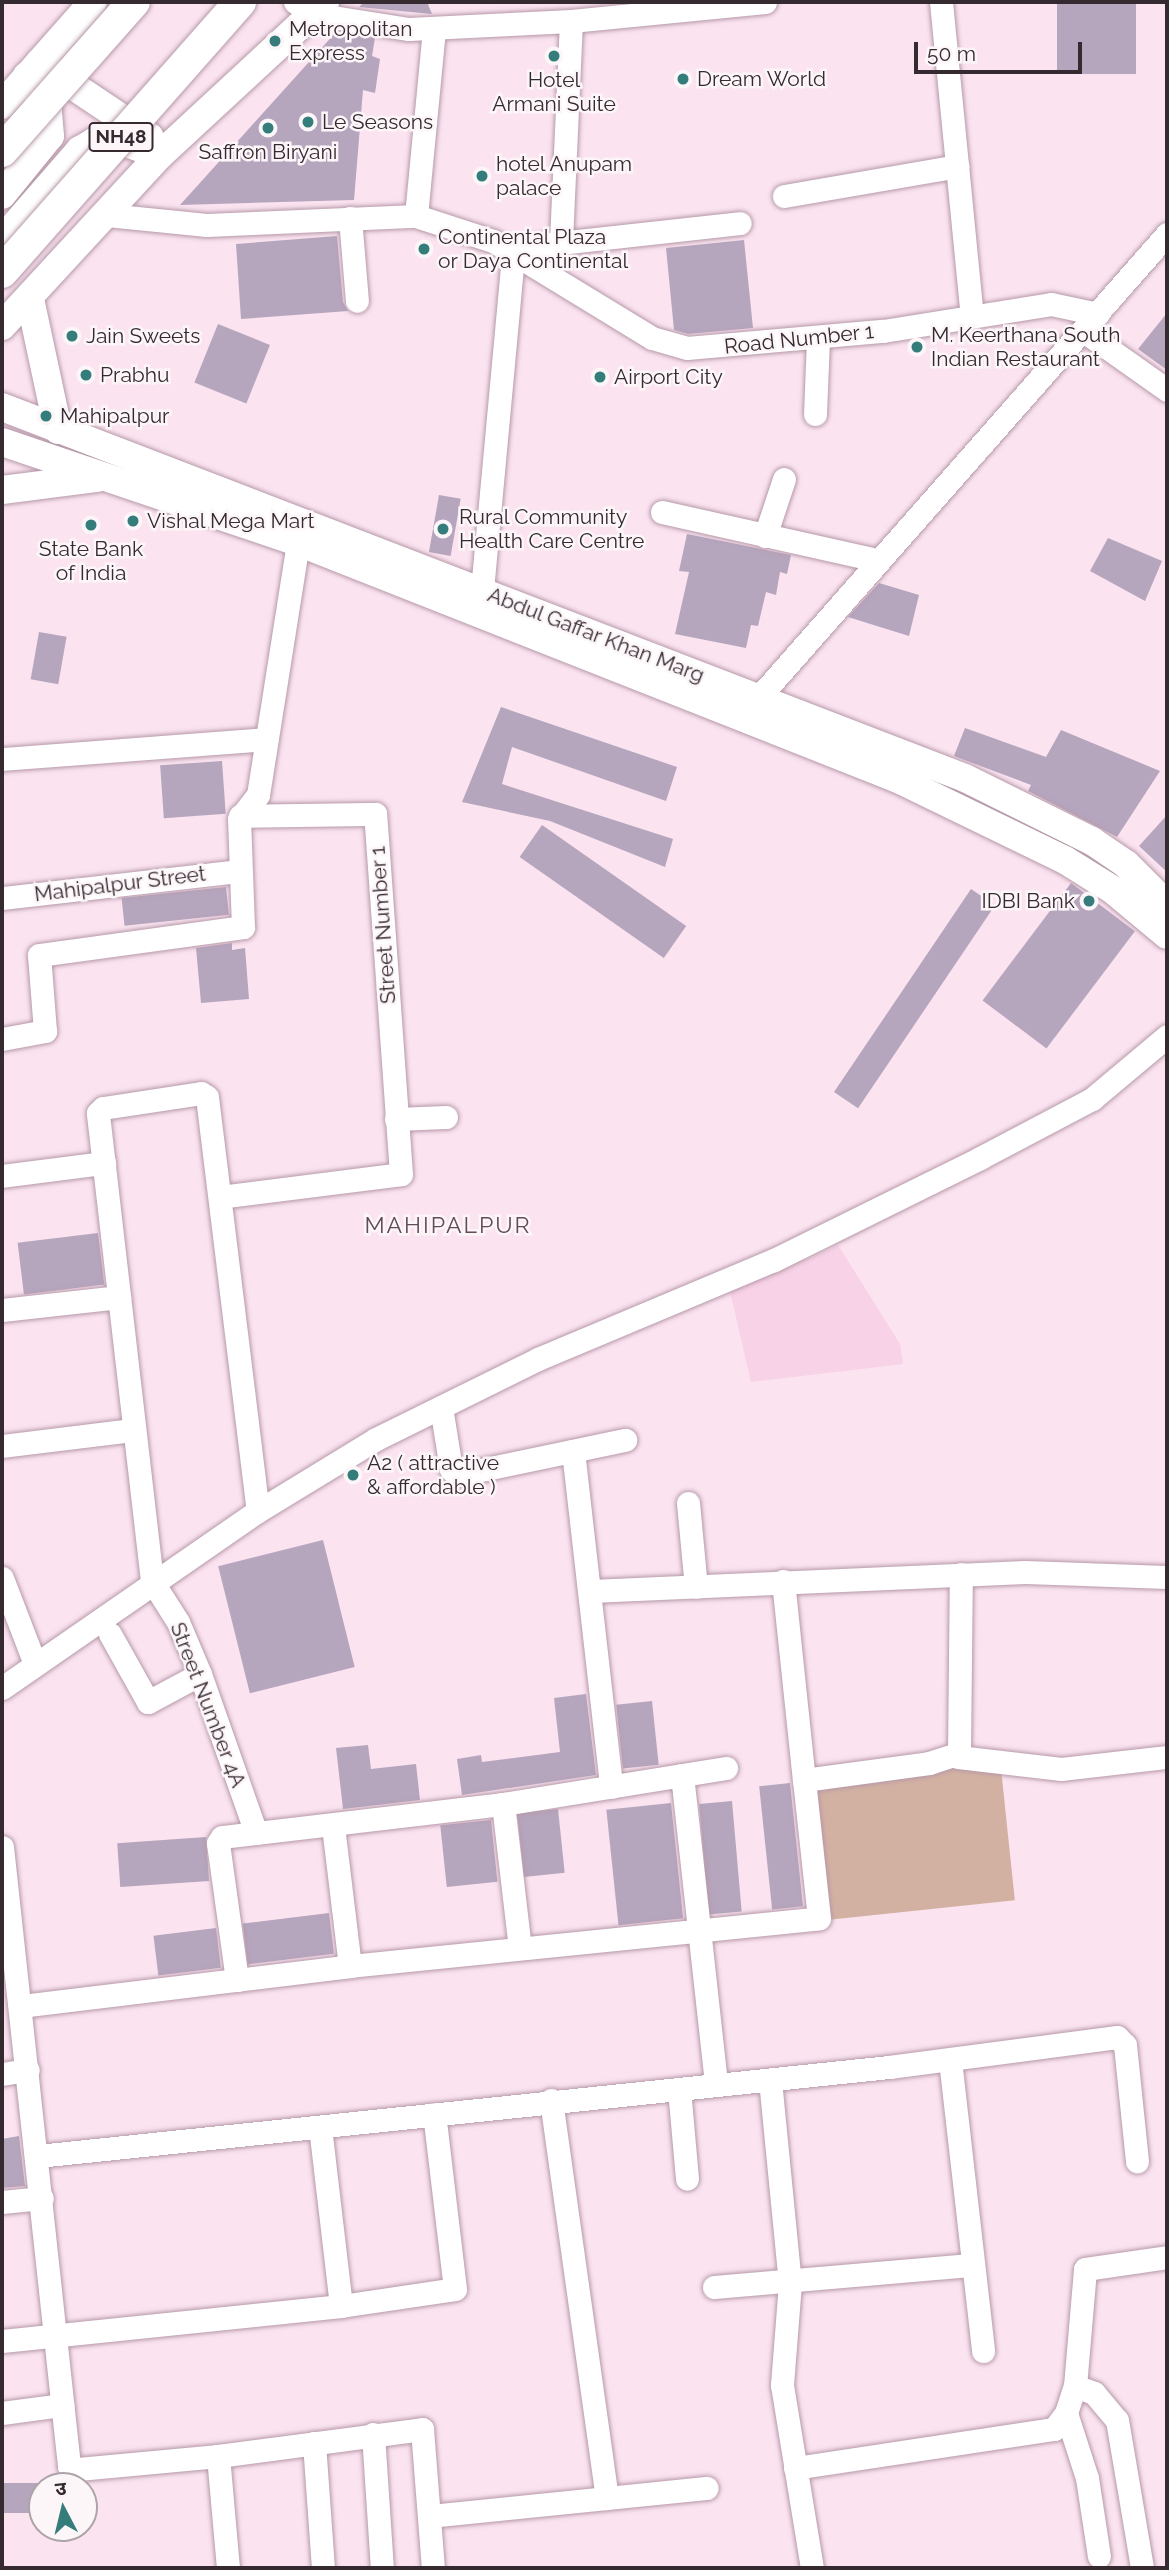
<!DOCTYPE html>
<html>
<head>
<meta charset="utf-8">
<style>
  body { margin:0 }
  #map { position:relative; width:1169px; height:2570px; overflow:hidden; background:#fbe3f0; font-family:Raleway,"Noto Sans Devanagari",sans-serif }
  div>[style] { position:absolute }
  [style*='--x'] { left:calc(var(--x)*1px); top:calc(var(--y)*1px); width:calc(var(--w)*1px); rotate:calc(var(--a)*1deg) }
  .built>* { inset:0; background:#f8d2e7 }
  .green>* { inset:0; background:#d3b1a2; transform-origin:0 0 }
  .building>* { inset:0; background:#b5a5bd; transform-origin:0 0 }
  .roads { filter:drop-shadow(0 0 2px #b699a9) drop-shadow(0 0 2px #b699a9) }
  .minor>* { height:23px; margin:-11.5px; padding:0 11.5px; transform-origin:11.5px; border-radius:11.5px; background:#fff }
  .major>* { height:28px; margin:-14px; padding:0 14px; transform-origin:14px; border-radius:14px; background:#fff }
  .bridges { filter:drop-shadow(0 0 2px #b699a9) drop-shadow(0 0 2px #b699a9) }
  .highway-bridge>* { height:32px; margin:-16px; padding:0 16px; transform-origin:16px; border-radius:16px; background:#fff }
  .dots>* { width:19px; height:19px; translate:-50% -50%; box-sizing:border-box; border:4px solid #fcf6f9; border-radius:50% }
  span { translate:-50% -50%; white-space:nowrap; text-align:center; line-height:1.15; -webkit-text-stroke:5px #fcf6f9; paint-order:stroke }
  .shield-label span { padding:2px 5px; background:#fcf6f9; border:2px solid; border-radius:5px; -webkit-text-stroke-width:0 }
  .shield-label { font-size:19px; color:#362a31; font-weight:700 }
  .poi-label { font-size:21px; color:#362a31 }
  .left { translate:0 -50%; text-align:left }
  .right { translate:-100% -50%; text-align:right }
  .street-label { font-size:21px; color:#362a31 }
  .neighbourhood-label { font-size:23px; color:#644b58; letter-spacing:2px }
  .frame { position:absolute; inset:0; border:4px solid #362a31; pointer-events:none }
  .north { position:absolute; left:28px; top:2472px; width:70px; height:70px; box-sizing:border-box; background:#fcf6f9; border:2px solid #ada4a9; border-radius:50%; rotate:353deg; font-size:19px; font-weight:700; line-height:28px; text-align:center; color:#362a31 }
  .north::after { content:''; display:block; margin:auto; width:24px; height:32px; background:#347d7b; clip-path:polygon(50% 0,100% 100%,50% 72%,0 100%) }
  .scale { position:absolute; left:914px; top:42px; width:168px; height:32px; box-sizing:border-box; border:4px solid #362a31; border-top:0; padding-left:9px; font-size:21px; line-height:24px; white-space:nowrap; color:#362a31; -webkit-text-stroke:5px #fcf6f9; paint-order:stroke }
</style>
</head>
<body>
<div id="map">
  <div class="built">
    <div style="clip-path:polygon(838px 1245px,900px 1344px,903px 1364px,751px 1382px,728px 1283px,809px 1259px)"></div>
  </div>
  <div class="green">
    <div style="left:1000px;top:1759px;width:142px;height:196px;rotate:84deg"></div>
  </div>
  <div class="building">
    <div style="clip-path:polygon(364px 2px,427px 2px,432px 14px,359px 7px)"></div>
    <div style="left:1057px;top:2px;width:79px;height:72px"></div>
    <div style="clip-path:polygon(336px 32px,375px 38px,372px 56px,380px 59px,375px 93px,363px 90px,354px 200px,180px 205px)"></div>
    <div style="clip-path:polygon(337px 236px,343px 302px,348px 311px,241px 319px,236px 244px)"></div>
    <div style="clip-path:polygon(744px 240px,753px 328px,688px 334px,674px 330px,666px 248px)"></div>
    <div style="clip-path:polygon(1167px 313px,1167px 370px,1138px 349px)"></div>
    <div style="left:218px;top:324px;width:56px;height:63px;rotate:22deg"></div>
    <div style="left:439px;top:495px;width:22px;height:58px;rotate:10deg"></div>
    <div style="clip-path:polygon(687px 534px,791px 555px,787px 574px,780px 572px,776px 595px,766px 592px,758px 626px,751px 625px,746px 648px,675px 634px,689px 572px,679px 571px)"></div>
    <div style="clip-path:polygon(1108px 538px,1162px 561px,1145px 601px,1090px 571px)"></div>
    <div style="clip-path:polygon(879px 583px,919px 595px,909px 636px,848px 617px)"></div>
    <div style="left:39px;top:632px;width:28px;height:48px;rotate:10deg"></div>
    <div style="clip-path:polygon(501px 707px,677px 767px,666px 801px,512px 747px,502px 784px,673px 839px,665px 867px,550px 821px,462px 802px)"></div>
    <div style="clip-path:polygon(965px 728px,1046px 757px,1061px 730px,1160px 771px,1117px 837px,1028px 791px,1031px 785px,954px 756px)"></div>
    <div style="left:222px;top:761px;width:53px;height:62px;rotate:86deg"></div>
    <div style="clip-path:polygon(1167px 815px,1167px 872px,1139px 846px)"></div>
    <div style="left:542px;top:825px;width:176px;height:39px;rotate:35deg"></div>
    <div style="left:1071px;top:883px;width:80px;height:147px;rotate:37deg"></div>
    <div style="left:226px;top:887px;width:28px;height:105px;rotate:84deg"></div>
    <div style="left:971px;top:889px;width:29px;height:245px;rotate:34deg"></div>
    <div style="clip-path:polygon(232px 943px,232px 950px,245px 948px,249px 999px,201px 1003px,196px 948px)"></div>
    <div style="left:98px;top:1233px;width:52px;height:81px;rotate:83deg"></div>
    <div style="left:323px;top:1540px;width:131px;height:108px;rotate:76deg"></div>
    <div style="clip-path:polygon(586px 1694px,596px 1775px,462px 1795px,457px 1759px,481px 1755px,482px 1762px,560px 1752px,554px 1698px)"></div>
    <div style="left:652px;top:1701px;width:64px;height:36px;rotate:84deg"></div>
    <div style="clip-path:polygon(368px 1745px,371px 1769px,416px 1764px,420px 1800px,343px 1809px,336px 1748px)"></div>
    <div style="left:790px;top:1783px;width:124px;height:31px;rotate:84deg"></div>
    <div style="left:732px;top:1801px;width:111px;height:33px;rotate:85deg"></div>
    <div style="left:671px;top:1803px;width:116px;height:65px;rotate:84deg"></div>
    <div style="left:558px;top:1809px;width:64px;height:41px;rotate:84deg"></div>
    <div style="left:491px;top:1820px;width:62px;height:51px;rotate:84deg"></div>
    <div style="left:206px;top:1837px;width:44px;height:89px;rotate:86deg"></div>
    <div style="left:329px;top:1913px;width:41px;height:87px;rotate:83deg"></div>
    <div style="left:216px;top:1928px;width:40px;height:63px;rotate:83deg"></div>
    <div style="clip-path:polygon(19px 2136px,25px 2186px,2px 2188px,2px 2139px)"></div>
    <div style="left:42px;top:2483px;width:30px;height:40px;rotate:90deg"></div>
  </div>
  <div class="roads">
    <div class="minor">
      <div style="--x:295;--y:2;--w:22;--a:32"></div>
      <div style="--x:314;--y:14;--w:96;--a:9"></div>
      <div style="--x:409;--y:29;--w:162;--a:-2.8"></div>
      <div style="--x:571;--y:21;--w:195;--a:-5.6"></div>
      <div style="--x:941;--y:2;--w:316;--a:84.4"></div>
      <div style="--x:784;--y:196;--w:176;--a:-9.8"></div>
      <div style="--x:107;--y:215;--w:100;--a:5.7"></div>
      <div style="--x:207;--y:225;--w:209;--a:-2.5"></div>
      <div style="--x:416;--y:216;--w:81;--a:18"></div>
      <div style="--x:493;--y:241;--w:186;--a:31.4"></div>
      <div style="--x:652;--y:338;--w:36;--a:16"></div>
      <div style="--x:687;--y:348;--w:197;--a:-5"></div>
      <div style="--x:883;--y:331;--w:170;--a:-9.1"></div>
      <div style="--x:1051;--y:304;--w:48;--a:12"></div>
      <div style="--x:416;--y:216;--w:188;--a:-84.5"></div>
      <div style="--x:350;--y:218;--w:83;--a:85.2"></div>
      <div style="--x:561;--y:241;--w:220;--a:-87.4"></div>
      <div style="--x:1085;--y:332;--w:100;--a:35.3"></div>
      <div style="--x:815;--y:414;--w:75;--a:-87.7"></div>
      <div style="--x:662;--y:512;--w:220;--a:12.6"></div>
      <div style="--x:765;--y:536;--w:60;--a:-71.6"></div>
      <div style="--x:482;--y:590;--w:343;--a:-84.7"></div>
      <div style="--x:514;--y:248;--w:227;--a:-6.3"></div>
      <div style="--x:760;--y:696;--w:616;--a:-48.62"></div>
      <div style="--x:2;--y:759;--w:265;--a:-4.3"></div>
      <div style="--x:2;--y:898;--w:239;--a:-6.5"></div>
      <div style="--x:2;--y:1039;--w:44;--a:-10.5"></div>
      <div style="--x:45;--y:1031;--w:76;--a:-94.5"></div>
      <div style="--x:39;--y:955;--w:206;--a:-7.8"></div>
      <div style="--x:243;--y:927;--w:108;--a:-92.1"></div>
      <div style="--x:239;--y:819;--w:31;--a:-52"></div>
      <div style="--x:258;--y:795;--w:256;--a:-81"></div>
      <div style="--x:396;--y:1119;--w:50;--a:-2.3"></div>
      <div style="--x:2;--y:1176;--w:103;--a:-7.3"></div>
      <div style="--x:220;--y:1197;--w:182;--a:-7.2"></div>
      <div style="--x:401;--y:1174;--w:361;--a:-94.1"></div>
      <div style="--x:375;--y:814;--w:135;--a:179.2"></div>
      <div style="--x:2;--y:1310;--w:118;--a:-6.3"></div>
      <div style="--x:441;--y:1407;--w:63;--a:80.8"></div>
      <div style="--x:451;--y:1469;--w:8;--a:45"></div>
      <div style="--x:457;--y:1475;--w:172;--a:-11.8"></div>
      <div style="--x:2;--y:1446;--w:132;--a:-7"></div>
      <div style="--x:573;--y:1451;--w:338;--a:83.5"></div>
      <div style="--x:688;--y:1503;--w:84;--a:84.6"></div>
      <div style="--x:2;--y:1578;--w:92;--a:69"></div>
      <div style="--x:783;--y:1581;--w:200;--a:84"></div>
      <div style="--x:591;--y:1591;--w:434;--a:-2.5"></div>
      <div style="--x:1025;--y:1572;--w:142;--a:2"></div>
      <div style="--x:110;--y:1634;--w:78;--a:60.8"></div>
      <div style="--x:148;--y:1702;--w:59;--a:-28.3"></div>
      <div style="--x:2;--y:1688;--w:311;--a:-34.7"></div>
      <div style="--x:258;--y:1511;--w:138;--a:-31.4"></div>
      <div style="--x:376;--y:1439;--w:181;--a:-26.3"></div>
      <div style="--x:538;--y:1359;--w:256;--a:-22.8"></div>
      <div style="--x:774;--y:1260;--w:230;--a:-26.3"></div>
      <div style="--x:980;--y:1158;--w:127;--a:-27.8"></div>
      <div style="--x:1092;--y:1099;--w:98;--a:-40"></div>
      <div style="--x:958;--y:1757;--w:104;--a:6.6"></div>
      <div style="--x:1061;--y:1769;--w:107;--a:-6.5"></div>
      <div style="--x:682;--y:1775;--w:312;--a:83.7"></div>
      <div style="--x:503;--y:1804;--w:145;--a:83.3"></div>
      <div style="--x:333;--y:1826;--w:141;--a:83.1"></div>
      <div style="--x:256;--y:1833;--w:169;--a:-109.4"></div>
      <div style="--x:200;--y:1674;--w:56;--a:-112.9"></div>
      <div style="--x:178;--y:1622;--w:49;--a:-122.4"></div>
      <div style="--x:152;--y:1581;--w:471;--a:-96.6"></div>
      <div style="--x:98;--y:1113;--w:7;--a:-45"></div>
      <div style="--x:103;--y:1108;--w:99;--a:-8.7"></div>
      <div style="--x:201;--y:1093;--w:7;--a:34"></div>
      <div style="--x:207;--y:1097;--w:417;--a:83"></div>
      <div style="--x:2;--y:1847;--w:623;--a:83.82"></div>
      <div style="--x:69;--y:2466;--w:9;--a:18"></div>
      <div style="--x:78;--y:2469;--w:141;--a:-5.3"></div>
      <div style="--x:218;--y:2456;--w:206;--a:-7.5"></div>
      <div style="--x:422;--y:2429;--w:139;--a:85.5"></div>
      <div style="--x:237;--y:1980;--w:138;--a:-97.9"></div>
      <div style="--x:218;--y:1843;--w:7;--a:-56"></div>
      <div style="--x:222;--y:1837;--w:283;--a:-6.7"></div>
      <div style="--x:503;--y:1804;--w:226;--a:-9.2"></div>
      <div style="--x:21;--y:2006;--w:331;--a:-6.9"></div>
      <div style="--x:350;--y:1966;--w:471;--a:-5.8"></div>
      <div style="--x:819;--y:1918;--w:139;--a:-96.2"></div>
      <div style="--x:804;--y:1780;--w:126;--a:-7.7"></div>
      <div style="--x:929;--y:1763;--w:32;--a:-18"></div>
      <div style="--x:959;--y:1753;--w:179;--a:-89.4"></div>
      <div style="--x:950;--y:2060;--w:293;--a:83.5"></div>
      <div style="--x:2;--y:2074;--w:26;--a:-9"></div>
      <div style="--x:770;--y:2080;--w:204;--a:84.4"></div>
      <div style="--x:790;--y:2283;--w:102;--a:94.5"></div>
      <div style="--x:782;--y:2385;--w:185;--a:80.7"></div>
      <div style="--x:679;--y:2089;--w:90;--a:84.9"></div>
      <div style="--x:551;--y:2100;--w:402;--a:82"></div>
      <div style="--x:320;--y:2127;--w:180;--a:83.3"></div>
      <div style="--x:38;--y:2156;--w:856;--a:-5.97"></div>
      <div style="--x:889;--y:2067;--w:230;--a:-7.5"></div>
      <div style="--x:1117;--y:2037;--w:11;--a:45"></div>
      <div style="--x:1125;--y:2045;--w:117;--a:84.1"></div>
      <div style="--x:2;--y:2202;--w:40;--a:-5.7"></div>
      <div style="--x:714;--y:2287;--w:260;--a:-4.9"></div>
      <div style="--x:2;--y:2341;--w:341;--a:-5.9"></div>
      <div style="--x:341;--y:2306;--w:115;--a:-8.5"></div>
      <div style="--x:455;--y:2289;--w:176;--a:-96.8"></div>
      <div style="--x:1075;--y:2386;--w:20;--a:20"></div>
      <div style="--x:1094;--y:2393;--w:35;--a:50"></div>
      <div style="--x:1117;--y:2420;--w:150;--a:80.4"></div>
      <div style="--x:2;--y:2413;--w:61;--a:-7.6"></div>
      <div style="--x:1066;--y:2413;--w:68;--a:72.1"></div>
      <div style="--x:1087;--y:2478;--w:79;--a:81.3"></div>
      <div style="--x:373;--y:2434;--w:134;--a:86.2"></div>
      <div style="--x:314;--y:2443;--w:125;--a:85.9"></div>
      <div style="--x:218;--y:2456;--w:112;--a:84.9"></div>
      <div style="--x:795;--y:2468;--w:262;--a:-8.6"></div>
      <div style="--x:1054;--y:2429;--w:20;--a:-53"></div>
      <div style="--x:1066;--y:2413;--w:28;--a:-72"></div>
      <div style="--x:1075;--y:2386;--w:117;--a:-85.1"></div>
      <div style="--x:1085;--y:2269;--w:83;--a:-8.3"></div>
      <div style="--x:430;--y:2516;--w:278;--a:-5.8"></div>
    </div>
    <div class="major">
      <div style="--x:39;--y:63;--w:133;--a:33.7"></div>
      <div style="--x:2;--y:105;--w:137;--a:-48.5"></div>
      <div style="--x:2;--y:195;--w:76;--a:-50.9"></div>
      <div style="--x:50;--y:136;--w:25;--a:-95"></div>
      <div style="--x:48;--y:111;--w:41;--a:-121"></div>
      <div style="--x:2;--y:240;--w:119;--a:-49.1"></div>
      <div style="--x:80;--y:150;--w:16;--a:-30"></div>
      <div style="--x:94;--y:142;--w:17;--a:-17"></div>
      <div style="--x:110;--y:137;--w:53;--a:19.8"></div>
      <div style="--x:30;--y:299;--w:134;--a:77.9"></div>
      <div style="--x:2;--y:326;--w:233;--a:-47.3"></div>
      <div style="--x:160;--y:155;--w:225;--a:-42.8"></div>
      <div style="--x:2;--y:407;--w:1032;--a:21.07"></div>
      <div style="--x:965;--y:778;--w:142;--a:26.4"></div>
      <div style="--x:1092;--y:841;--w:41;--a:34.1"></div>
      <div style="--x:1126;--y:864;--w:58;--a:45"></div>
      <div style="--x:2;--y:442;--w:312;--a:18.7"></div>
      <div style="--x:298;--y:542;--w:645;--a:21.55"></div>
      <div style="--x:898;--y:779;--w:186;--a:25.9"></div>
      <div style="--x:1065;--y:860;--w:57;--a:32"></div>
      <div style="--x:1113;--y:890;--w:70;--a:39.8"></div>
      <div style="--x:2;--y:490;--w:96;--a:-7.2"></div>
    </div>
  </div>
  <div class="bridges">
    <div class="highway-bridge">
      <div style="--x:2;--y:151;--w:199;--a:-48.5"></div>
      <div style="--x:2;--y:272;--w:360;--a:-48.6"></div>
    </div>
  </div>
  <div class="dots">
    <div style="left:275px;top:41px;background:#347d7b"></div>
    <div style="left:554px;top:56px;background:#347d7b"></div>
    <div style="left:683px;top:79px;background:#347d7b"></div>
    <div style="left:308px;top:122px;background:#347d7b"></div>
    <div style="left:268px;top:128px;background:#347d7b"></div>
    <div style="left:482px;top:176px;background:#347d7b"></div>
    <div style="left:424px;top:249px;background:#347d7b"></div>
    <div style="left:72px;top:336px;background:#347d7b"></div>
    <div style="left:917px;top:347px;background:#347d7b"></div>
    <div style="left:86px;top:375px;background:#347d7b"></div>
    <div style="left:600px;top:377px;background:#347d7b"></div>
    <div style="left:46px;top:416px;background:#347d7b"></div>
    <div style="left:133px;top:521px;background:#347d7b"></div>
    <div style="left:91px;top:525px;background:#347d7b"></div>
    <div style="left:443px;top:529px;background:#347d7b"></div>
    <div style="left:1089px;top:901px;background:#347d7b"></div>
    <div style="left:353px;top:1475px;background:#347d7b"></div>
  </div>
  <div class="shield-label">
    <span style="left:121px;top:137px">NH48</span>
  </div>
  <div class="poi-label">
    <span class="left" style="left:289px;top:41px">Metropolitan<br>Express</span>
    <span class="left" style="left:697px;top:79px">Dream World</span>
    <span style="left:554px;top:92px">Hotel<br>Armani Suite</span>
    <span class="left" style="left:322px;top:122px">Le Seasons</span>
    <span style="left:268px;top:152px">Saffron Biryani</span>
    <span class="left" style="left:496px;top:176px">hotel Anupam<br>palace</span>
    <span class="left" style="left:438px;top:249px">Continental Plaza<br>or Daya Continental</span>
    <span class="left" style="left:931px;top:347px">M. Keerthana South<br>Indian Restaurant</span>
    <span class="left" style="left:86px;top:336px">Jain Sweets</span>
    <span class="left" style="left:100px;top:375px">Prabhu</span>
    <span class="left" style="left:614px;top:377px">Airport City</span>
    <span class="left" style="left:60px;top:416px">Mahipalpur</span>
    <span class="left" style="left:459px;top:529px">Rural Community<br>Health Care Centre</span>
    <span class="left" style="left:147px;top:521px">Vishal Mega Mart</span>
    <span style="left:91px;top:561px">State Bank<br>of India</span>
    <span class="right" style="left:1075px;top:901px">IDBI Bank</span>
    <span class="left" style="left:367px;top:1475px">A2 ( attractive<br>&amp; affordable )</span>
  </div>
  <div class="street-label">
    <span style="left:799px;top:339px;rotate:-6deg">Road Number 1</span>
    <span style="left:596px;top:635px;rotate:21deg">Abdul Gaffar Khan Marg</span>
    <span style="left:120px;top:884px;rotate:-7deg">Mahipalpur Street</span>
    <span style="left:383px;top:925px;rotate:-94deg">Street Number 1</span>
    <span style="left:208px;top:1705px;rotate:69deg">Street Number 4A</span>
  </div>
  <div class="neighbourhood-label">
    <span style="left:448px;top:1225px">MAHIPALPUR</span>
  </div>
  <div class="frame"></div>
  <div class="north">उ</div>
  <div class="scale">50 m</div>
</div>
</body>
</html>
